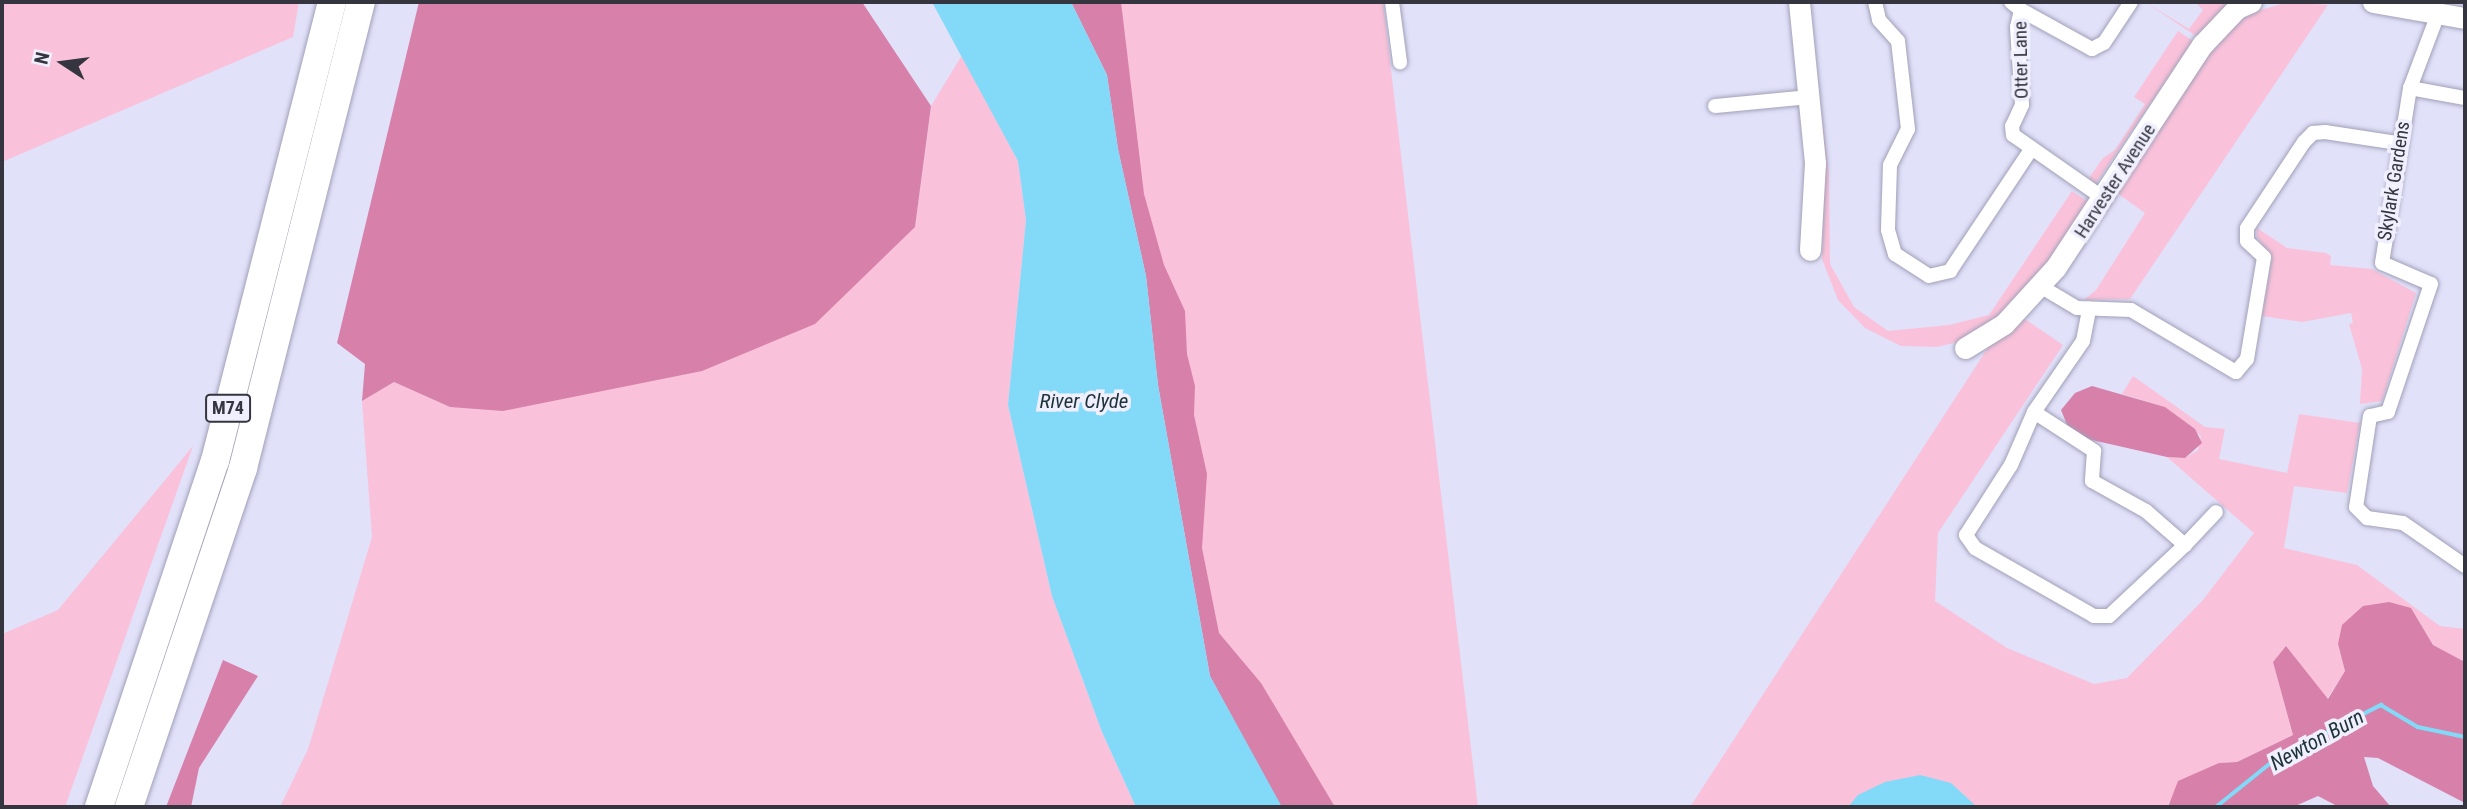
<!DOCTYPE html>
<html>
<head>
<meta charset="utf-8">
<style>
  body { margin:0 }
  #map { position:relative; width:2467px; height:809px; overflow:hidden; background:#e1e1fa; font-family:"Roboto Condensed",sans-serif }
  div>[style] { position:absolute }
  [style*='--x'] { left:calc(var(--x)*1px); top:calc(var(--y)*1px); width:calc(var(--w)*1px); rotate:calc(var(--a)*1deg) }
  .green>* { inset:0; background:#fac2da }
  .forest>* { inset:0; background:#d780a9 }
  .water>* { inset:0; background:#82daf8 }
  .stream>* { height:3.5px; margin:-1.75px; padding:0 1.75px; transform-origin:1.75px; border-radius:1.75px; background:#82daf8 }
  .roads { filter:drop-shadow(0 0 2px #a1a0b8) drop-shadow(0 0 2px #a1a0b8) }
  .street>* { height:14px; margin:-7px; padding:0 7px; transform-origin:7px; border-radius:7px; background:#fff }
  .secondary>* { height:21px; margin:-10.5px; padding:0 10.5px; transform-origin:10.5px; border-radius:10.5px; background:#fff }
  .highway>* { height:28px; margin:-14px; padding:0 14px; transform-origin:14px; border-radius:14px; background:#fff }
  span { translate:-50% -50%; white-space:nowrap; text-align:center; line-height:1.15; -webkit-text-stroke:7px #efeffe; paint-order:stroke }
  .shield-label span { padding:2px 5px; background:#efeffe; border:2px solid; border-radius:5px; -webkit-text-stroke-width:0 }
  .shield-label { font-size:18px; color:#35353f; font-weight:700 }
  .street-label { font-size:19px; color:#35353f }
  .water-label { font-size:21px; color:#1d3239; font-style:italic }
  .frame { position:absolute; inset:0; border:4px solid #35353f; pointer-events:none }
  .north { position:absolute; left:28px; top:28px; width:70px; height:70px; -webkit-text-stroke:5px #efeffe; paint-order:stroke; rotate:283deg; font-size:19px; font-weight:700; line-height:28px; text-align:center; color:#35353f }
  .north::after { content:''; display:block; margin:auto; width:24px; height:32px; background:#35353f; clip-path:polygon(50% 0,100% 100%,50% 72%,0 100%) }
</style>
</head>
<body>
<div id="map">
  <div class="green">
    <div style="clip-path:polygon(2px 2px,299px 2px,293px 37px,2px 162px)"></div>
    <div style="clip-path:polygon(1071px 2px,1383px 2px,1478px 807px,1282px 807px,1210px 676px,1158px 385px,1146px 276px,1118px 149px,1107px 75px)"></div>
    <div style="clip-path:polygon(2145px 2px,2189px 29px,2203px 10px,2195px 2px,2230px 2px,2196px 36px)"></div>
    <div style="clip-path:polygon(2289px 2px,2328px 5px,2130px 299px,2084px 300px,2096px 290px,2145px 213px,2117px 193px,2219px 39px,2250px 13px)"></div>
    <div style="clip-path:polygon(2178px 31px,2193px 41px,2096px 183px,2089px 178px,2103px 158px,2115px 150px,2145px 104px,2134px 97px)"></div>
    <div style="clip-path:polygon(962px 55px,1018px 161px,1026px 220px,1008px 405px,1052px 596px,1102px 732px,1136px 807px,280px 807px,308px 749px,372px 537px,362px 401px,394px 382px,450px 407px,915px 227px,931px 106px)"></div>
    <div style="clip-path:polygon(1816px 67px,1829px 174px,1830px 264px,1854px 307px,1888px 331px,1949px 325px,1989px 315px,2072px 191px,2087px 201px,2055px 255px,2001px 316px,1962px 341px,1937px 347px,1901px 346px,1865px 328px,1838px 300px,1822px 259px,1825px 166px)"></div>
    <div style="clip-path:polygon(2257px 228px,2287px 248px,2326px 253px,2331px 256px,2330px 265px,2372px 269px,2416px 293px,2382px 401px,2360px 404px,2362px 369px,2349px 324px,2353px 323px,2351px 313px,2302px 322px,2262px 316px,2272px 257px,2257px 237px)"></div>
    <div style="clip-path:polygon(2022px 317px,2063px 345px,1938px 533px,1935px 601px,2007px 648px,2094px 684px,2127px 678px,2203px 600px,2254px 533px,2167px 457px,2185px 458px,2198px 450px,2201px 436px,2165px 407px,2122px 394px,2133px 376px,2205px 427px,2225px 429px,2219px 459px,2287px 473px,2299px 414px,2360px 423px,2347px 493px,2294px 486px,2284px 548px,2357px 565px,2440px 626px,2465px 629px,2465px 662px,2433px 645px,2411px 608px,2338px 644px,2345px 671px,2327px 699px,2286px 646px,2273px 662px,2293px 735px,2237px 762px,2219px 763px,2169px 802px,2168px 807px,1690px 807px,1989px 346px)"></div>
    <div style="clip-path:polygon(193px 446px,65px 807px,2px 807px,2px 634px,58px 610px)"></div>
  </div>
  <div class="forest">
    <div style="clip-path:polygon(419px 2px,862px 2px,931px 106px,915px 227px,815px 324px,702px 371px,503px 411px,450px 407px,394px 382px,362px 401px,365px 364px,337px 343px)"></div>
    <div style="clip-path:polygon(1071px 2px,1121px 2px,1144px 194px,1164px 265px,1185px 311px,1187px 354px,1195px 386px,1194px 415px,1207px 474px,1202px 548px,1219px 633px,1261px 683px,1335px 807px,1281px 807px,1210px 676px,1158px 385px,1146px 276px,1118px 149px,1107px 75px)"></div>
    <div style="clip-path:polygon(2092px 386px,2165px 407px,2195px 429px,2202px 443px,2185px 458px,2167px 457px,2083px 438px,2068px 427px,2061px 410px,2075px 393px)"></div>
    <div style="clip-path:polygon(2389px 602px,2411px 608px,2433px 645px,2465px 662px,2465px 803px,2378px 758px,2364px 757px,2373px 786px,2391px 807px,2339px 807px,2318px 796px,2293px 807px,2168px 807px,2178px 781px,2219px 763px,2237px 762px,2293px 735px,2273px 662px,2286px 646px,2328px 699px,2345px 671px,2338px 644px,2342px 625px,2363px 606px)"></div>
    <div style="clip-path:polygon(223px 660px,258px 676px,199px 768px,191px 807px,166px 807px)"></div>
  </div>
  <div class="water">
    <div style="clip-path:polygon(932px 2px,1071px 2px,1107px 75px,1118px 149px,1146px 276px,1158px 385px,1210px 676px,1282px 807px,1136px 807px,1102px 732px,1052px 596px,1008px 405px,1026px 220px,1018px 161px)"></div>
    <div style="clip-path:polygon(1920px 775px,1951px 783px,1977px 807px,1848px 807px,1858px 795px,1885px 782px)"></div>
  </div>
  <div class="stream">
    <div style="--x:2216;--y:807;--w:78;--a:-38.8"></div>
    <div style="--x:2277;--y:758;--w:117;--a:-27"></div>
    <div style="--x:2381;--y:705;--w:43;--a:30.7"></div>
    <div style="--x:2418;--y:727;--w:48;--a:12"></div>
  </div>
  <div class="roads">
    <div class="street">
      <div style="--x:1392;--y:2;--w:61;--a:82.4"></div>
      <div style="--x:1875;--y:2;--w:18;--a:77"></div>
      <div style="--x:1879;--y:20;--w:28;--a:48"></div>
      <div style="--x:1898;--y:41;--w:89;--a:83.5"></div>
      <div style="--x:1908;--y:129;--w:40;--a:116.6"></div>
      <div style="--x:1890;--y:165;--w:65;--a:91.8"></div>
      <div style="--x:1888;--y:230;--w:25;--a:74"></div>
      <div style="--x:1895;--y:254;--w:40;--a:32.9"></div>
      <div style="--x:1929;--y:276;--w:22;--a:-13"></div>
      <div style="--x:1950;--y:271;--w:144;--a:-56.3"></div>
      <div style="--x:2011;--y:2;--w:13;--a:39"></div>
      <div style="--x:2021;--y:10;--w:17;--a:103"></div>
      <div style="--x:2017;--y:27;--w:78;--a:86.3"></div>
      <div style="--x:2022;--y:105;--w:23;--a:115"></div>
      <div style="--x:2012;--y:126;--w:9;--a:84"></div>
      <div style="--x:2013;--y:135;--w:110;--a:35"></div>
      <div style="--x:2021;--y:10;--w:81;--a:28.8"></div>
      <div style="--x:2092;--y:49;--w:13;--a:-27"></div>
      <div style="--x:2104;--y:43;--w:49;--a:-56.6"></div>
      <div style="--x:2438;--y:14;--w:79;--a:110.7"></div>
      <div style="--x:2410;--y:88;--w:177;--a:99.1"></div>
      <div style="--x:2382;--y:263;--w:53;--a:23.2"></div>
      <div style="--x:2431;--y:284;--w:135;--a:108.6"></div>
      <div style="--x:2388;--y:412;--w:18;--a:167"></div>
      <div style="--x:2370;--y:416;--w:92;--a:98.7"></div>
      <div style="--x:2356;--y:507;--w:16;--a:45"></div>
      <div style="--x:2367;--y:518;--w:36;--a:8"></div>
      <div style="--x:2403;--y:523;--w:75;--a:34.7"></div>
      <div style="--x:2410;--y:88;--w:56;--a:10.3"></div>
      <div style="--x:1715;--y:106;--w:93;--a:-5.5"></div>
      <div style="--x:2040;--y:286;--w:43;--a:30.7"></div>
      <div style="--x:2077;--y:308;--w:54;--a:2.1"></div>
      <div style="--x:2131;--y:310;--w:122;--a:30.6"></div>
      <div style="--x:2236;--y:372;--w:17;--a:-50"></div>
      <div style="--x:2247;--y:359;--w:103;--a:-80.5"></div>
      <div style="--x:2264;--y:257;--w:23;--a:-137"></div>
      <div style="--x:2247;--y:241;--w:13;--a:-90"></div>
      <div style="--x:2247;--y:228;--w:103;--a:-56.5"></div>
      <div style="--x:2304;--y:142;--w:13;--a:-45"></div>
      <div style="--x:2313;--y:133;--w:12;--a:-5"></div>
      <div style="--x:2325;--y:132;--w:74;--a:8.6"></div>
      <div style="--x:2034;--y:412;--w:72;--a:33"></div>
      <div style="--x:2094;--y:451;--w:30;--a:94"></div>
      <div style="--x:2092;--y:481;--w:62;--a:29.1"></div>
      <div style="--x:2146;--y:511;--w:52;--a:41.1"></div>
      <div style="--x:2185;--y:545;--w:104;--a:136.9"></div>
      <div style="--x:2109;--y:616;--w:15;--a:180"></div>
      <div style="--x:2094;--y:616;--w:137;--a:-150.3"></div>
      <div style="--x:1975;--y:548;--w:16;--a:-125"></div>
      <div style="--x:1966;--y:535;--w:83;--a:-57.3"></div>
      <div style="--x:2011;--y:465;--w:58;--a:-66.5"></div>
      <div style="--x:2034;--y:412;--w:86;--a:-55.4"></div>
      <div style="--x:2083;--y:341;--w:33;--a:-79"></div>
      <div style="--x:2185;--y:545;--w:45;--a:-46.8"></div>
    </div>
    <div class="secondary">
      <div style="--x:1799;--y:2;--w:162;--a:84.3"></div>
      <div style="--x:1815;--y:163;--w:87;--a:93.3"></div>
      <div style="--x:2373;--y:2;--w:93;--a:9.9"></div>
      <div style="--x:1965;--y:348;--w:46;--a:-31.6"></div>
      <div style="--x:2004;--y:324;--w:77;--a:-47.6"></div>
      <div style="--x:2056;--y:267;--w:266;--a:-56.7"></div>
      <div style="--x:2202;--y:45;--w:51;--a:-46.6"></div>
      <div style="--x:2237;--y:8;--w:15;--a:-23"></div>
    </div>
    <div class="highway">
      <div style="--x:99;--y:807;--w:365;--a:-71.5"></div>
      <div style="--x:215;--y:461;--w:474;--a:-75.7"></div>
      <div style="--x:129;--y:807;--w:358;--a:-71.4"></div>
      <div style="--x:243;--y:468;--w:481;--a:-75.8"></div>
    </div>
  </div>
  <div class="shield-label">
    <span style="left:228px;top:408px">M74</span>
  </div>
  <div class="street-label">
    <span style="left:2021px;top:60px;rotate:-91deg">Otter Lane</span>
    <span style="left:2115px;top:181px;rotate:-57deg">Harvester Avenue</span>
    <span style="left:2394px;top:181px;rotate:-81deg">Skylark Gardens</span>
  </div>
  <div class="water-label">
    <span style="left:1084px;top:401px">River Clyde</span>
    <span style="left:2317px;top:740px;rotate:-29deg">Newton Burn</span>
  </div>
  <div class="frame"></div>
  <div class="north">N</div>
</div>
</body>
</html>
